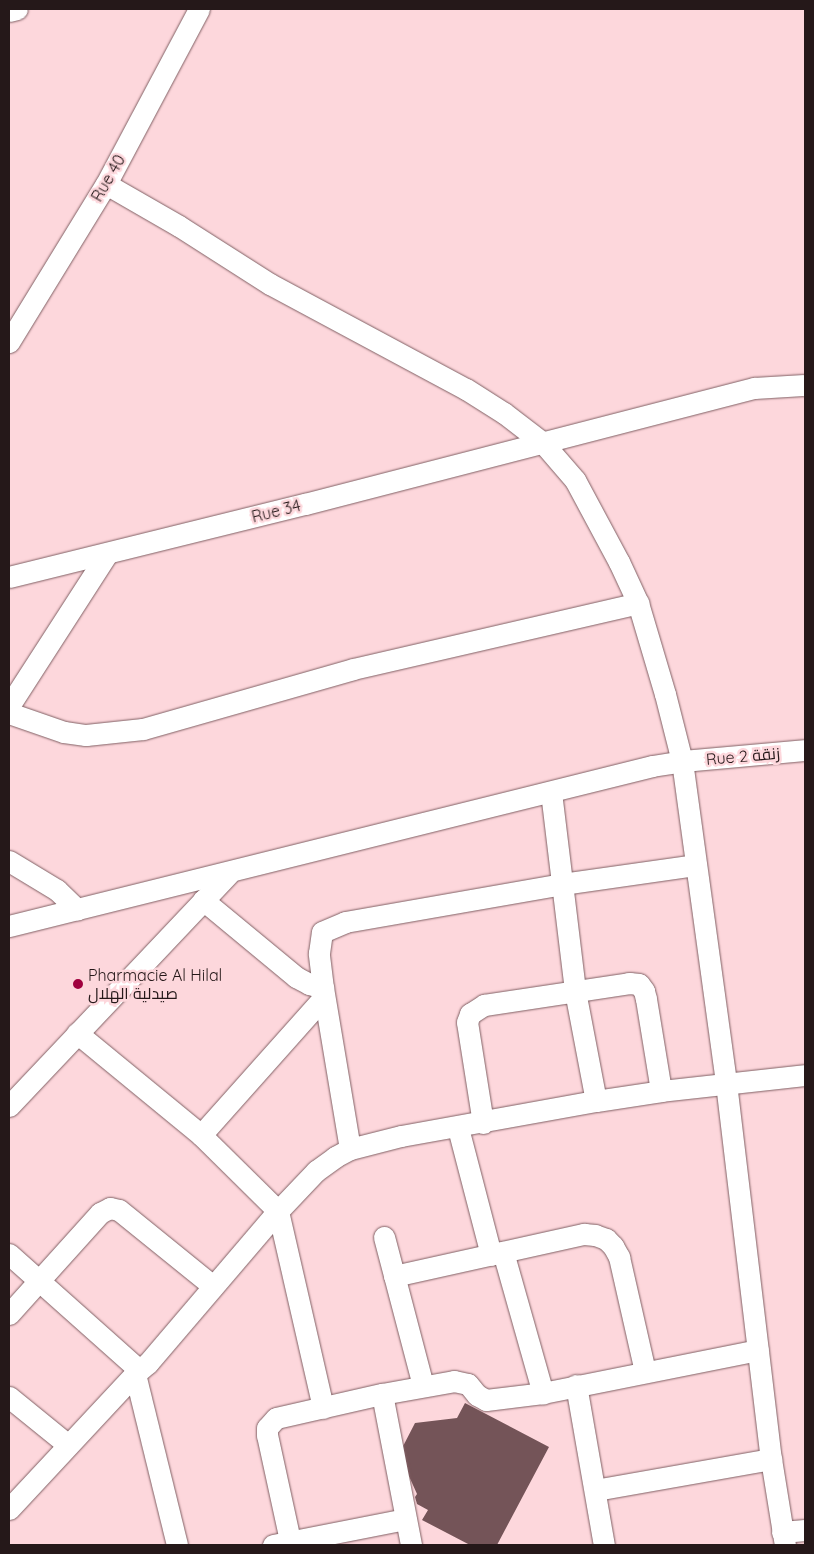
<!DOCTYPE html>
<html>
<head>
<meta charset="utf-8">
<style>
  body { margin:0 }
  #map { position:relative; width:814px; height:1554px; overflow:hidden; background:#fdd7dc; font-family:Quicksand,Cairo,sans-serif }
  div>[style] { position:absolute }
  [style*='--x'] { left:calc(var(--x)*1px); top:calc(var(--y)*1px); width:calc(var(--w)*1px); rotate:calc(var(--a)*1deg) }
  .building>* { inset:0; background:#745458 }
  .roads { filter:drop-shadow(0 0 1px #806064) drop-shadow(0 0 1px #806064) }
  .street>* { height:21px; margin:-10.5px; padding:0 10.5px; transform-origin:10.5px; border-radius:10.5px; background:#fff }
  .dots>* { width:14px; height:14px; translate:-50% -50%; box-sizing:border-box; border:2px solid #fdd7dc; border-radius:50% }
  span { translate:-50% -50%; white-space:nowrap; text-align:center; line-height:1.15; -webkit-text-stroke:5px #fdd7dc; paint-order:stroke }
  .street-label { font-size:16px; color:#251819 }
  .poi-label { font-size:16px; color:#251819 }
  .left { translate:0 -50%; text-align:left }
  .frame { position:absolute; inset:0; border:10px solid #251819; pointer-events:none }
</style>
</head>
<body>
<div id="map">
  <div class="building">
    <div style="clip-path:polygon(465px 1403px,549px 1447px,497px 1545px,470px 1545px,422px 1520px,428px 1510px,417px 1504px,415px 1497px,417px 1494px,399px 1454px,415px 1423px,457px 1418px)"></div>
  </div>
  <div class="roads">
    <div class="street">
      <div style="--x:9;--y:11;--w:8;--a:-14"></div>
      <div style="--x:106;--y:184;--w:84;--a:29.9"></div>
      <div style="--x:179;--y:226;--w:108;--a:32.5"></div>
      <div style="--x:270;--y:284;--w:222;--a:28.2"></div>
      <div style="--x:466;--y:389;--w:45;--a:32.3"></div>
      <div style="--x:504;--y:413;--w:49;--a:37.6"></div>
      <div style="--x:543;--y:443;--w:49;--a:49.1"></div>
      <div style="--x:575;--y:480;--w:93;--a:61.8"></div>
      <div style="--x:619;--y:562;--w:45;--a:65.1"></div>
      <div style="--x:638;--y:603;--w:95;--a:73.5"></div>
      <div style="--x:665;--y:694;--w:69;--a:75.8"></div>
      <div style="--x:682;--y:761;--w:325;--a:82.2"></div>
      <div style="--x:726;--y:1083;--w:379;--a:83.2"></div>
      <div style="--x:771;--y:1459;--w:87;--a:80.8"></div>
      <div style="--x:9;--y:342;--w:185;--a:-58.5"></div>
      <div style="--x:106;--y:184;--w:198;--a:-62"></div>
      <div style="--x:9;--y:577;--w:305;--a:-13.9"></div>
      <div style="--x:305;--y:504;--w:464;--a:-14.5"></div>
      <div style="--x:754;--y:388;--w:51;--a:-3.4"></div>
      <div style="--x:9;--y:706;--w:181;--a:-57.2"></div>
      <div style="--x:9;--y:713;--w:58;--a:19.1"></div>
      <div style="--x:64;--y:732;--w:22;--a:8"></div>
      <div style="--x:86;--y:735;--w:57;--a:-6"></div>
      <div style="--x:143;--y:729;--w:218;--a:-15.9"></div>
      <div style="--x:353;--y:669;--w:293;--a:-13"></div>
      <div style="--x:551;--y:792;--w:200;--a:83.1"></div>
      <div style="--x:575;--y:991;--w:112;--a:79.2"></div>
      <div style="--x:9;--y:861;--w:56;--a:31.1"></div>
      <div style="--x:57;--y:890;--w:28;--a:44"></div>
      <div style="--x:203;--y:900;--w:121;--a:39.6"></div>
      <div style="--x:296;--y:977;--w:15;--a:28"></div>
      <div style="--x:309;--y:984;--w:15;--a:16"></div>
      <div style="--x:9;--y:926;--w:663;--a:-13.97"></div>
      <div style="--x:652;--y:766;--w:30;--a:-9"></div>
      <div style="--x:682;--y:761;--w:123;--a:-5.1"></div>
      <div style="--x:77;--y:1033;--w:161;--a:39.4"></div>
      <div style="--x:201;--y:1135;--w:108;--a:44.6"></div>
      <div style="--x:278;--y:1211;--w:202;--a:77.1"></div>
      <div style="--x:9;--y:1106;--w:320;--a:-46.6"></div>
      <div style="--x:483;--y:1123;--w:102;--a:-99"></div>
      <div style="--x:467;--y:1022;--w:9;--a:-69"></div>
      <div style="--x:470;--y:1014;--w:17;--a:-33"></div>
      <div style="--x:484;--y:1005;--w:147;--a:-8.6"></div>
      <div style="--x:629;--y:983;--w:10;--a:6"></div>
      <div style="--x:639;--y:984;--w:9;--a:54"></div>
      <div style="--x:644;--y:991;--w:8;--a:76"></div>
      <div style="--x:646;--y:999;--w:93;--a:80.7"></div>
      <div style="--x:458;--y:1128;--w:131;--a:75.4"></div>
      <div style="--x:201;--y:1135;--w:185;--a:-48.3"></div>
      <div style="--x:350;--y:1149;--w:163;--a:-99.5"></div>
      <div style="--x:323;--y:988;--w:35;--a:-97"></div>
      <div style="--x:319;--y:953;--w:21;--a:-82"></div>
      <div style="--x:322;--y:932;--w:25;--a:-23"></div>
      <div style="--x:345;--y:922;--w:220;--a:-9.9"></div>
      <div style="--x:562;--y:884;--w:134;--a:-8.1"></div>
      <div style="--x:384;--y:1237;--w:154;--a:75.3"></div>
      <div style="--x:503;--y:1252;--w:147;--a:74.2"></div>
      <div style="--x:9;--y:1254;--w:174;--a:41.7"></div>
      <div style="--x:394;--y:1276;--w:195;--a:-12.5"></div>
      <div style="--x:584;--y:1234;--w:11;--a:5"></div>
      <div style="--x:595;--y:1235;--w:12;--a:20"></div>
      <div style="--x:606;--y:1239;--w:10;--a:45"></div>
      <div style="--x:613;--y:1246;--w:13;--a:61"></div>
      <div style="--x:619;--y:1257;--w:117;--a:77.2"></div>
      <div style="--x:9;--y:1314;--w:136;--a:-48"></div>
      <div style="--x:100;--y:1213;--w:11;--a:-27"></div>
      <div style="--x:110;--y:1208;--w:9;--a:13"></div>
      <div style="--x:119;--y:1210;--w:121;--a:39"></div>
      <div style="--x:135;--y:1374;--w:176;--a:76.2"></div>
      <div style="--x:576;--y:1385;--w:162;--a:80.1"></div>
      <div style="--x:382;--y:1394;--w:154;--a:79.1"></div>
      <div style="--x:9;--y:1397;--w:76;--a:39.1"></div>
      <div style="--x:595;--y:1490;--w:179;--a:-10"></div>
      <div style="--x:9;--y:1509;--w:185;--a:-47"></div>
      <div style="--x:135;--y:1374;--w:17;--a:-40"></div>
      <div style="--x:148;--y:1363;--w:200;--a:-49.5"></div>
      <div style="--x:278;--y:1211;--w:55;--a:-46.5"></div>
      <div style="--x:316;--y:1171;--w:24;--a:-36"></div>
      <div style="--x:335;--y:1157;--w:17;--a:-28"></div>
      <div style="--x:350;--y:1149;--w:53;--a:-14.3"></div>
      <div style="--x:401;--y:1136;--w:198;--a:-10.2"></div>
      <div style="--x:596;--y:1101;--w:66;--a:-8.7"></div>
      <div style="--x:661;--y:1091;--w:145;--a:-6.3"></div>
      <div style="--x:782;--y:1532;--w:23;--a:-5"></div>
      <div style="--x:273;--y:1545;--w:135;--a:-11.1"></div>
      <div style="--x:291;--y:1545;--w:113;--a:-102.3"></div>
      <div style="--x:267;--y:1435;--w:7;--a:-90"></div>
      <div style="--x:267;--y:1428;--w:13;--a:-48"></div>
      <div style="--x:276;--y:1418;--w:109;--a:-12.8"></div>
      <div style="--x:382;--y:1394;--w:73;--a:-10.2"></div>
      <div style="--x:454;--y:1381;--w:14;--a:12"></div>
      <div style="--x:468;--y:1384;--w:14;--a:51"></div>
      <div style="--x:477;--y:1395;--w:10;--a:29"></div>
      <div style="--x:486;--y:1400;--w:57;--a:-7"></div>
      <div style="--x:543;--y:1393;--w:219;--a:-11.3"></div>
    </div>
  </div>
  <div class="dots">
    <div style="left:78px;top:984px;background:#a0003e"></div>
  </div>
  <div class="street-label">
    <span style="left:108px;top:178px;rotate:-60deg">Rue 40</span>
    <span style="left:276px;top:511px;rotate:-14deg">Rue 34</span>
    <span style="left:743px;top:756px;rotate:-5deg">Rue 2 زنقة</span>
  </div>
  <div class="poi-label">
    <span class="left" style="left:88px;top:984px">Pharmacie Al Hilal<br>صيدلية الهلال</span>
  </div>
  <div class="frame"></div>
</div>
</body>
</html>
